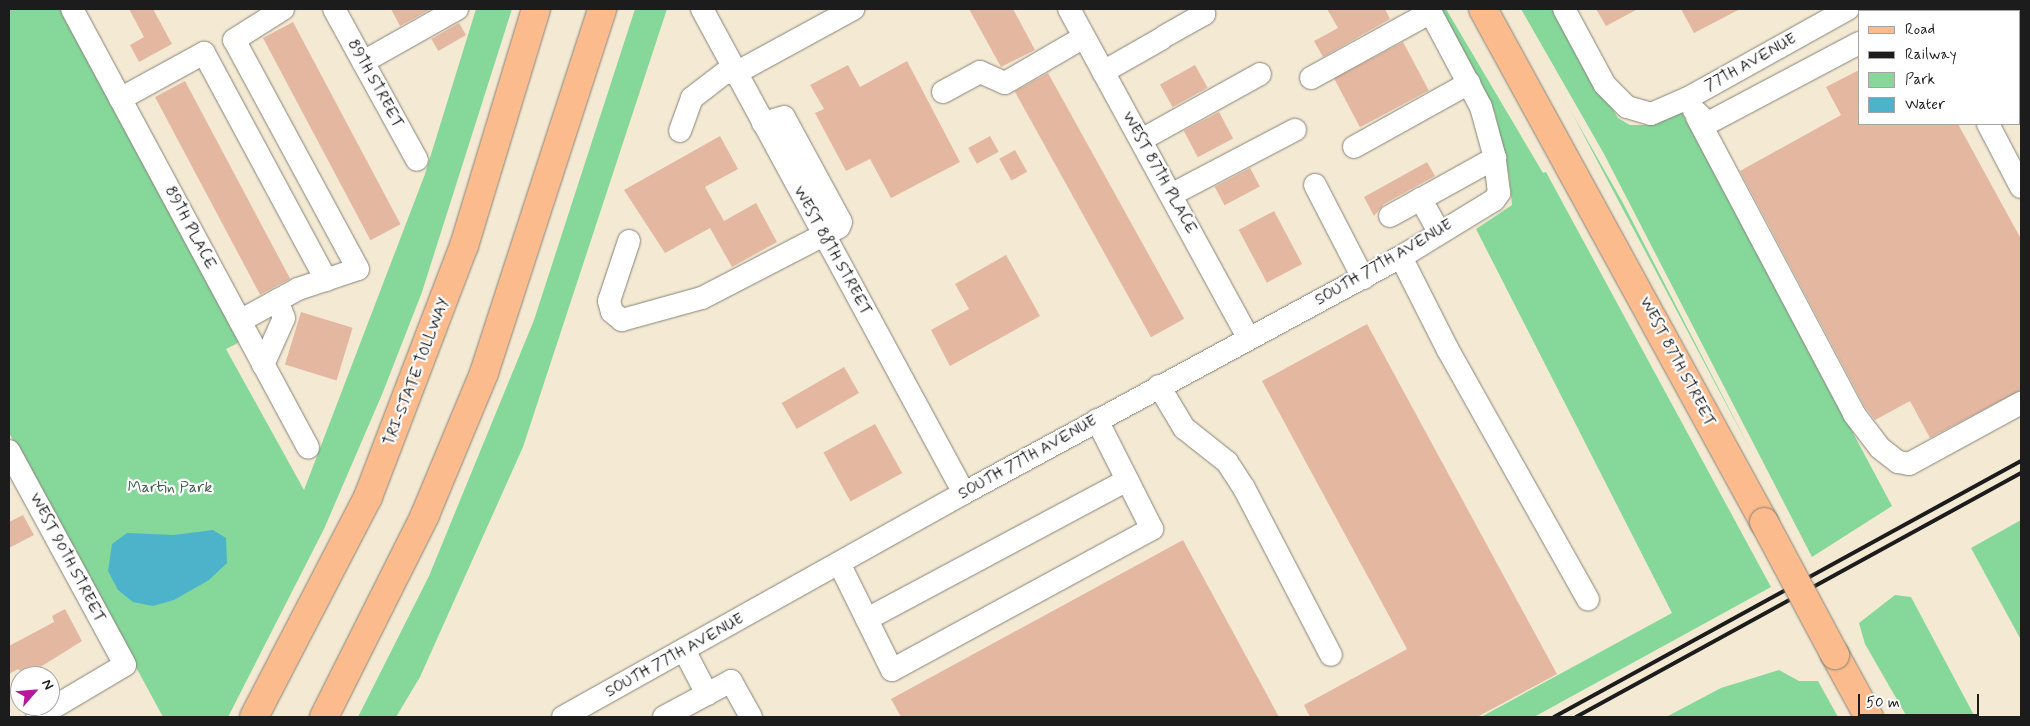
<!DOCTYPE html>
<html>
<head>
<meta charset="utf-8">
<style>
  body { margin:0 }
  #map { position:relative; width:2030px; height:726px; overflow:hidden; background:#f4ead4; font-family:Mynerve,sans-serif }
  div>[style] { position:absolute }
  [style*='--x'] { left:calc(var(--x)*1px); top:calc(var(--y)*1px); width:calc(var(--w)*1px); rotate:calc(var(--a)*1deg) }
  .green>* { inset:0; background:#85d89a }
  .water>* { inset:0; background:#4db3cb }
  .building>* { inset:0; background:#e4b7a1; transform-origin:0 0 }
  .roads { filter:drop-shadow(0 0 1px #888378) drop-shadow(0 0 1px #888378) }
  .minor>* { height:22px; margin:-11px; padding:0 11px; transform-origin:11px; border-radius:11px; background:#fff }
  .major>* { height:28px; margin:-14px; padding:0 14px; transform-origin:14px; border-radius:14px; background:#fbbb8c }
  .highway>* { height:28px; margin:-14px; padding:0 14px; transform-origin:14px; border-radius:14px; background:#fbbb8c }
  .rail>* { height:4px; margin:-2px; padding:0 2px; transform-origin:2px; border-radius:2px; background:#1c1c1c }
  .bridges { filter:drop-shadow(0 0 1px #888378) drop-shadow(0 0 1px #888378) }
  .major-bridge>* { height:28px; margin:-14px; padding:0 14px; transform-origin:14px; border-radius:14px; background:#fbbb8c }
  span { translate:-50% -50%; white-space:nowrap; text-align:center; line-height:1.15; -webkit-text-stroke:4.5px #fff; paint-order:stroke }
  .street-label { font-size:16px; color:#1c1c1c }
  .park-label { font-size:16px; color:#415e48 }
  .frame { position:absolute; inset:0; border:10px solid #1c1c1c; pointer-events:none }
  .legend { position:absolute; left:1858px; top:10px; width:162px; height:115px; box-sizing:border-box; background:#fff; border:1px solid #a4a4a4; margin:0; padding:6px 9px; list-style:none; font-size:15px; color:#1c1c1c }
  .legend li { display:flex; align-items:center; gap:10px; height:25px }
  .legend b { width:25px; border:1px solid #a4a4a4 }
  .north { position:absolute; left:10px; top:666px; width:50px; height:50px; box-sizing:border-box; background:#fff; border:1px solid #a4a4a4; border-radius:50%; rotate:63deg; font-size:14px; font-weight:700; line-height:20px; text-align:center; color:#1c1c1c }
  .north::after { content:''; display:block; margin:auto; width:18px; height:22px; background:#b5179e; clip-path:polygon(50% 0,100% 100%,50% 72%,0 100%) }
  .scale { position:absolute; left:1858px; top:694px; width:121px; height:22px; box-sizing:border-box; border:2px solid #1c1c1c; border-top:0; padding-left:6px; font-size:15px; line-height:18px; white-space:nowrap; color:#1c1c1c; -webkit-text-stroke:4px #fff; paint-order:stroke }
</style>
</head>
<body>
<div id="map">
  <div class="green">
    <div style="clip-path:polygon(9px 9px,61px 9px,242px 341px,226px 349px,304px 490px,425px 174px,476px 9px,512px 9px,422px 292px,383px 392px,324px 529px,228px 717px,163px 717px,9px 433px)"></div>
    <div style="clip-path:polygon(635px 9px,667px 9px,523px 447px,420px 677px,396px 717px,358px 717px,429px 576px,534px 320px)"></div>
    <div style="clip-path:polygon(1439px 9px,1446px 9px,1543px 173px,1546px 172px,1771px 587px,1534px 717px,1481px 717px,1672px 613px,1476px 229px,1512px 205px,1509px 175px,1495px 113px)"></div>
    <div style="clip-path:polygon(1513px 9px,1623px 203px,1752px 453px,1573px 115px)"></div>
    <div style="clip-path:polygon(1521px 9px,1554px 9px,1618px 118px,1630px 125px,1650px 125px,1680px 109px,1892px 506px,1812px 557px,1604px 154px)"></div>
    <div style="clip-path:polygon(2021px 520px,2021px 640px,1971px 548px)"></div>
    <div style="clip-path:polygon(1895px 595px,1911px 597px,1975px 717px,1907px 717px,1865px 644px,1859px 623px)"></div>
    <div style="clip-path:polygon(1779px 670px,1799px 681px,1818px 681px,1838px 717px,1666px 717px,1721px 688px)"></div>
  </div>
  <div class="water">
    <div style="clip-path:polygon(213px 530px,226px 538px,227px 563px,209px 580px,174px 600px,153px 606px,133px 602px,118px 590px,108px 571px,112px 544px,127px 533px,174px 535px)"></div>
  </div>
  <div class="building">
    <div style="clip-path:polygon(129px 9px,153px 9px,172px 44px,139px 62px,130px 45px,144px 37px)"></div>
    <div style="clip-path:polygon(391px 9px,431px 9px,400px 26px)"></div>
    <div style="clip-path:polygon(969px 9px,1013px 9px,1035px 50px,1001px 67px)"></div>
    <div style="clip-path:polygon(1327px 9px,1385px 9px,1390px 19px,1323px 57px,1314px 41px,1338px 28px)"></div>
    <div style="clip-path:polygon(1596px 9px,1638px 9px,1606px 26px)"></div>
    <div style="clip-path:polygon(1681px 9px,1740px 9px,1694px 33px)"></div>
    <div style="left:293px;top:22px;width:229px;height:34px;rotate:62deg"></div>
    <div style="left:459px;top:23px;width:14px;height:32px;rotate:60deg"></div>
    <div style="left:1403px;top:42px;width:55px;height:78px;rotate:62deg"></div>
    <div style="clip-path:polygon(907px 61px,960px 162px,891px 198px,870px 159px,846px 171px,815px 113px,824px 109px,810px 85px,848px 65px,860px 87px)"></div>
    <div style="left:1195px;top:65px;width:26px;height:40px;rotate:61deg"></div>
    <div style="clip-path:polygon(1859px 70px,1859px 124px,1958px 124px,2021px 239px,2021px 390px,1930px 438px,1910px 401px,1875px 420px,1865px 407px,1740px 171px,1841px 115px,1826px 87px)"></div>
    <div style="left:1048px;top:73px;width:281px;height:38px;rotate:61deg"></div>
    <div style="left:185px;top:81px;width:224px;height:34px;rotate:62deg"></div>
    <div style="left:1219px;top:112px;width:30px;height:40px;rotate:62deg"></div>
    <div style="clip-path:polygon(720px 136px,738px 169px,705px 187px,724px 221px,756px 203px,777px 242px,732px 267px,710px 228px,665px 253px,624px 190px)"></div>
    <div style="left:990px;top:136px;width:18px;height:25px;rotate:61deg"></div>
    <div style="left:1015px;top:150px;width:25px;height:18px;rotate:61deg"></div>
    <div style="clip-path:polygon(1427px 162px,1435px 176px,1384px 204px,1374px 216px,1364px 197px)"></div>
    <div style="left:1250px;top:168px;width:21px;height:40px;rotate:62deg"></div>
    <div style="left:1274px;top:211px;width:60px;height:40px;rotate:62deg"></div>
    <div style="clip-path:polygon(1006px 255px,1040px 316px,950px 366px,931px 330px,969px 309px,955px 284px)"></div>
    <div style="left:301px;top:312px;width:54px;height:55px;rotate:17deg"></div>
    <div style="clip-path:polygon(1367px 324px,1557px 674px,1477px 717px,1310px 717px,1304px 705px,1407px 649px,1262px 381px)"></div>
    <div style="left:844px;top:367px;width:30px;height:72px;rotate:60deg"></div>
    <div style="left:875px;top:424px;width:56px;height:59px;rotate:61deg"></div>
    <div style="clip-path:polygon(23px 515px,34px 535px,9px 548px,9px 522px)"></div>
    <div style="clip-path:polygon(1183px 540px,1279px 717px,901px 717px,891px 699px)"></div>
    <div style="clip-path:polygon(65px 609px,82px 641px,26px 676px,18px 669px,9px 674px,9px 646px,54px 622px,52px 616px)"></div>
  </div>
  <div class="roads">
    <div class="minor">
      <div style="--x:72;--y:9;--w:498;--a:61.7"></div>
      <div style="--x:334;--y:9;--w:172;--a:61.2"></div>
      <div style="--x:702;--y:9;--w:550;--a:61.57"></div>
      <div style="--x:1069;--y:9;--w:374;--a:61.4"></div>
      <div style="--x:1564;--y:9;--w:86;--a:61.7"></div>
      <div style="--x:1605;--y:85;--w:31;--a:45"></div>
      <div style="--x:1627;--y:107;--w:25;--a:16"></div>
      <div style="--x:1651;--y:114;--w:40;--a:-23.4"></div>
      <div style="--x:1688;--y:98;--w:183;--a:-29.1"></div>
      <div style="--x:1917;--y:11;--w:5;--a:-22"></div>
      <div style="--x:1165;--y:36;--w:45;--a:-29.4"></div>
      <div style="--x:1204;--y:14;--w:6;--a:-121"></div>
      <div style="--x:363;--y:62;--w:108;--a:-29.4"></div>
      <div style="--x:1103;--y:72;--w:67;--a:-29.6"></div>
      <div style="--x:734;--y:74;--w:136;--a:-28.6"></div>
      <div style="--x:1311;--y:78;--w:137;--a:-28.8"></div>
      <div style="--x:943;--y:92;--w:42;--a:-28.4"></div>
      <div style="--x:980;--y:72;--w:27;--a:24"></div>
      <div style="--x:1005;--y:83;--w:91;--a:-30.2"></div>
      <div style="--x:120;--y:99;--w:96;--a:-28.7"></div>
      <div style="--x:204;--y:53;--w:258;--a:61.7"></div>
      <div style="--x:1694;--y:110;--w:19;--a:43"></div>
      <div style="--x:1708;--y:123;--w:171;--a:-27.9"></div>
      <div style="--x:1697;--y:117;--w:336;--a:62.1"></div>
      <div style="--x:1854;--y:414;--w:43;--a:52.6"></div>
      <div style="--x:1880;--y:448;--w:23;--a:38"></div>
      <div style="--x:1898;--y:462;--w:11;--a:10"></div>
      <div style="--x:1909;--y:464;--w:128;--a:-28.6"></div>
      <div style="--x:1988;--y:124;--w:71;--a:62.4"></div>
      <div style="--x:680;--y:131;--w:35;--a:-70"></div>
      <div style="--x:692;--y:98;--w:49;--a:-37.6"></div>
      <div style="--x:1141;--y:140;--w:136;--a:-29"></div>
      <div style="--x:1354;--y:147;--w:132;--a:-29.1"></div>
      <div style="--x:1315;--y:185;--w:105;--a:62.7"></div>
      <div style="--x:1171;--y:195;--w:140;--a:-27.7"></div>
      <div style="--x:1390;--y:216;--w:35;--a:-29"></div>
      <div style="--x:1439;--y:232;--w:38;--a:-119"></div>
      <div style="--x:1421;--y:199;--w:85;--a:-29"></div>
      <div style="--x:629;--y:241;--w:63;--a:108.4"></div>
      <div style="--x:609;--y:301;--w:11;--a:75"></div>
      <div style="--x:612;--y:312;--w:13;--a:39"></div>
      <div style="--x:622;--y:320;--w:83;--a:-15.4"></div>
      <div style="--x:702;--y:298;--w:154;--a:-27.4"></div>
      <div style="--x:839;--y:227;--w:5;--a:-68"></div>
      <div style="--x:841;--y:222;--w:119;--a:-118.5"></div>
      <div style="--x:784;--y:117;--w:22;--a:164"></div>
      <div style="--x:1401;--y:257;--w:104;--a:63.2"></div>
      <div style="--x:1448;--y:350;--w:286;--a:60.7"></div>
      <div style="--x:240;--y:321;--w:66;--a:-28.9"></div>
      <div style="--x:298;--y:289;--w:63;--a:-18.4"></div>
      <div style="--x:358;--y:269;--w:260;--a:-118.4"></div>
      <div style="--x:234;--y:40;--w:58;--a:-32.3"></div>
      <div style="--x:263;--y:365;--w:51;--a:-65.9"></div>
      <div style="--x:284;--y:318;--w:19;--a:-111"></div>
      <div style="--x:1159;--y:386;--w:49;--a:59.2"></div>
      <div style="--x:1184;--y:428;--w:55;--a:38.3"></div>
      <div style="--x:1227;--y:462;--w:31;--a:57"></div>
      <div style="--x:1244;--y:488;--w:188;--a:62.5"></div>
      <div style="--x:9;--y:451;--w:243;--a:61.5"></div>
      <div style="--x:125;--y:665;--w:102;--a:149.4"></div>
      <div style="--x:840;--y:565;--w:117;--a:63.7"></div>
      <div style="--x:892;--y:670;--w:296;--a:-28.5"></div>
      <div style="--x:1152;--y:529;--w:122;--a:-116.8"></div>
      <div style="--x:867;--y:619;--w:295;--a:-28.1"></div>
      <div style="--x:684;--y:650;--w:50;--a:62.4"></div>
      <div style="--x:563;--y:717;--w:459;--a:-29.2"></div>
      <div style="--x:964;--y:493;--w:497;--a:-28.4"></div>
      <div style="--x:1401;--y:257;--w:109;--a:-31.5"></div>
      <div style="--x:1494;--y:200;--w:9;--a:-54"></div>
      <div style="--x:1499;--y:193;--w:35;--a:-97"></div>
      <div style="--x:1495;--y:158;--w:53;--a:-105.4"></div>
      <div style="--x:1481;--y:107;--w:111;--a:-118"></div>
      <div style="--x:664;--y:717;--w:76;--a:-28.2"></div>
      <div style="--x:731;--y:681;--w:41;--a:60.9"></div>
    </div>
    <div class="major">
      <div style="--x:1483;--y:9;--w:585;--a:61.29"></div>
      <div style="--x:1835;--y:655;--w:71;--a:61.3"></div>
    </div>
    <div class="highway">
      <div style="--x:254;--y:717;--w:248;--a:-62.6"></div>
      <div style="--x:368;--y:497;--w:269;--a:-69.1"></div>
      <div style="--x:464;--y:246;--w:248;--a:-73.1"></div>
      <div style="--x:324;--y:717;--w:226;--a:-63.4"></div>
      <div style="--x:425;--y:515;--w:154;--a:-67.4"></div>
      <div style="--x:484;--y:373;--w:383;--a:-72"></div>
    </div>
  </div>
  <div class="rail">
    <div style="--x:1554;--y:717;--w:533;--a:-28.73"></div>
    <div style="--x:1576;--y:717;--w:508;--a:-28.74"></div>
  </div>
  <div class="bridges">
    <div class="major-bridge">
      <div style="--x:1764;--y:522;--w:151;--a:61.9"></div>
    </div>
  </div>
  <div class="street-label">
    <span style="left:1751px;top:63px;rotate:-29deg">77TH AVENUE</span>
    <span style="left:375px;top:84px;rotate:61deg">89TH STREET</span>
    <span style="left:1159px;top:173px;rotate:61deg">WEST 87TH PLACE</span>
    <span style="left:190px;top:228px;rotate:62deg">89TH PLACE</span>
    <span style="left:832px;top:251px;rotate:61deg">WEST 88TH STREET</span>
    <span style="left:1384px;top:263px;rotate:-30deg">SOUTH 77TH AVENUE</span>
    <span style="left:1677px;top:362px;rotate:62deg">WEST 87TH STREET</span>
    <span style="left:417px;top:372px;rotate:-69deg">TRI-STATE TOLLWAY</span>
    <span style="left:1028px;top:458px;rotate:-29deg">SOUTH 77TH AVENUE</span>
    <span style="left:67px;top:558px;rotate:62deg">WEST 90TH STREET</span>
    <span style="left:675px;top:656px;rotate:-29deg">SOUTH 77TH AVENUE</span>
  </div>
  <div class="park-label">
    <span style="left:170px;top:488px">Martin Park</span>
  </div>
  <div class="frame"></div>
  <ul class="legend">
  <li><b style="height:6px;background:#fbbb8c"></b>Road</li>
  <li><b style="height:6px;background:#1c1c1c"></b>Railway</li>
  <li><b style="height:14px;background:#85d89a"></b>Park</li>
  <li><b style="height:14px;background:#4db3cb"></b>Water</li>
  </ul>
  <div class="north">N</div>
  <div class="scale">50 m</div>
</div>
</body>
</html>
